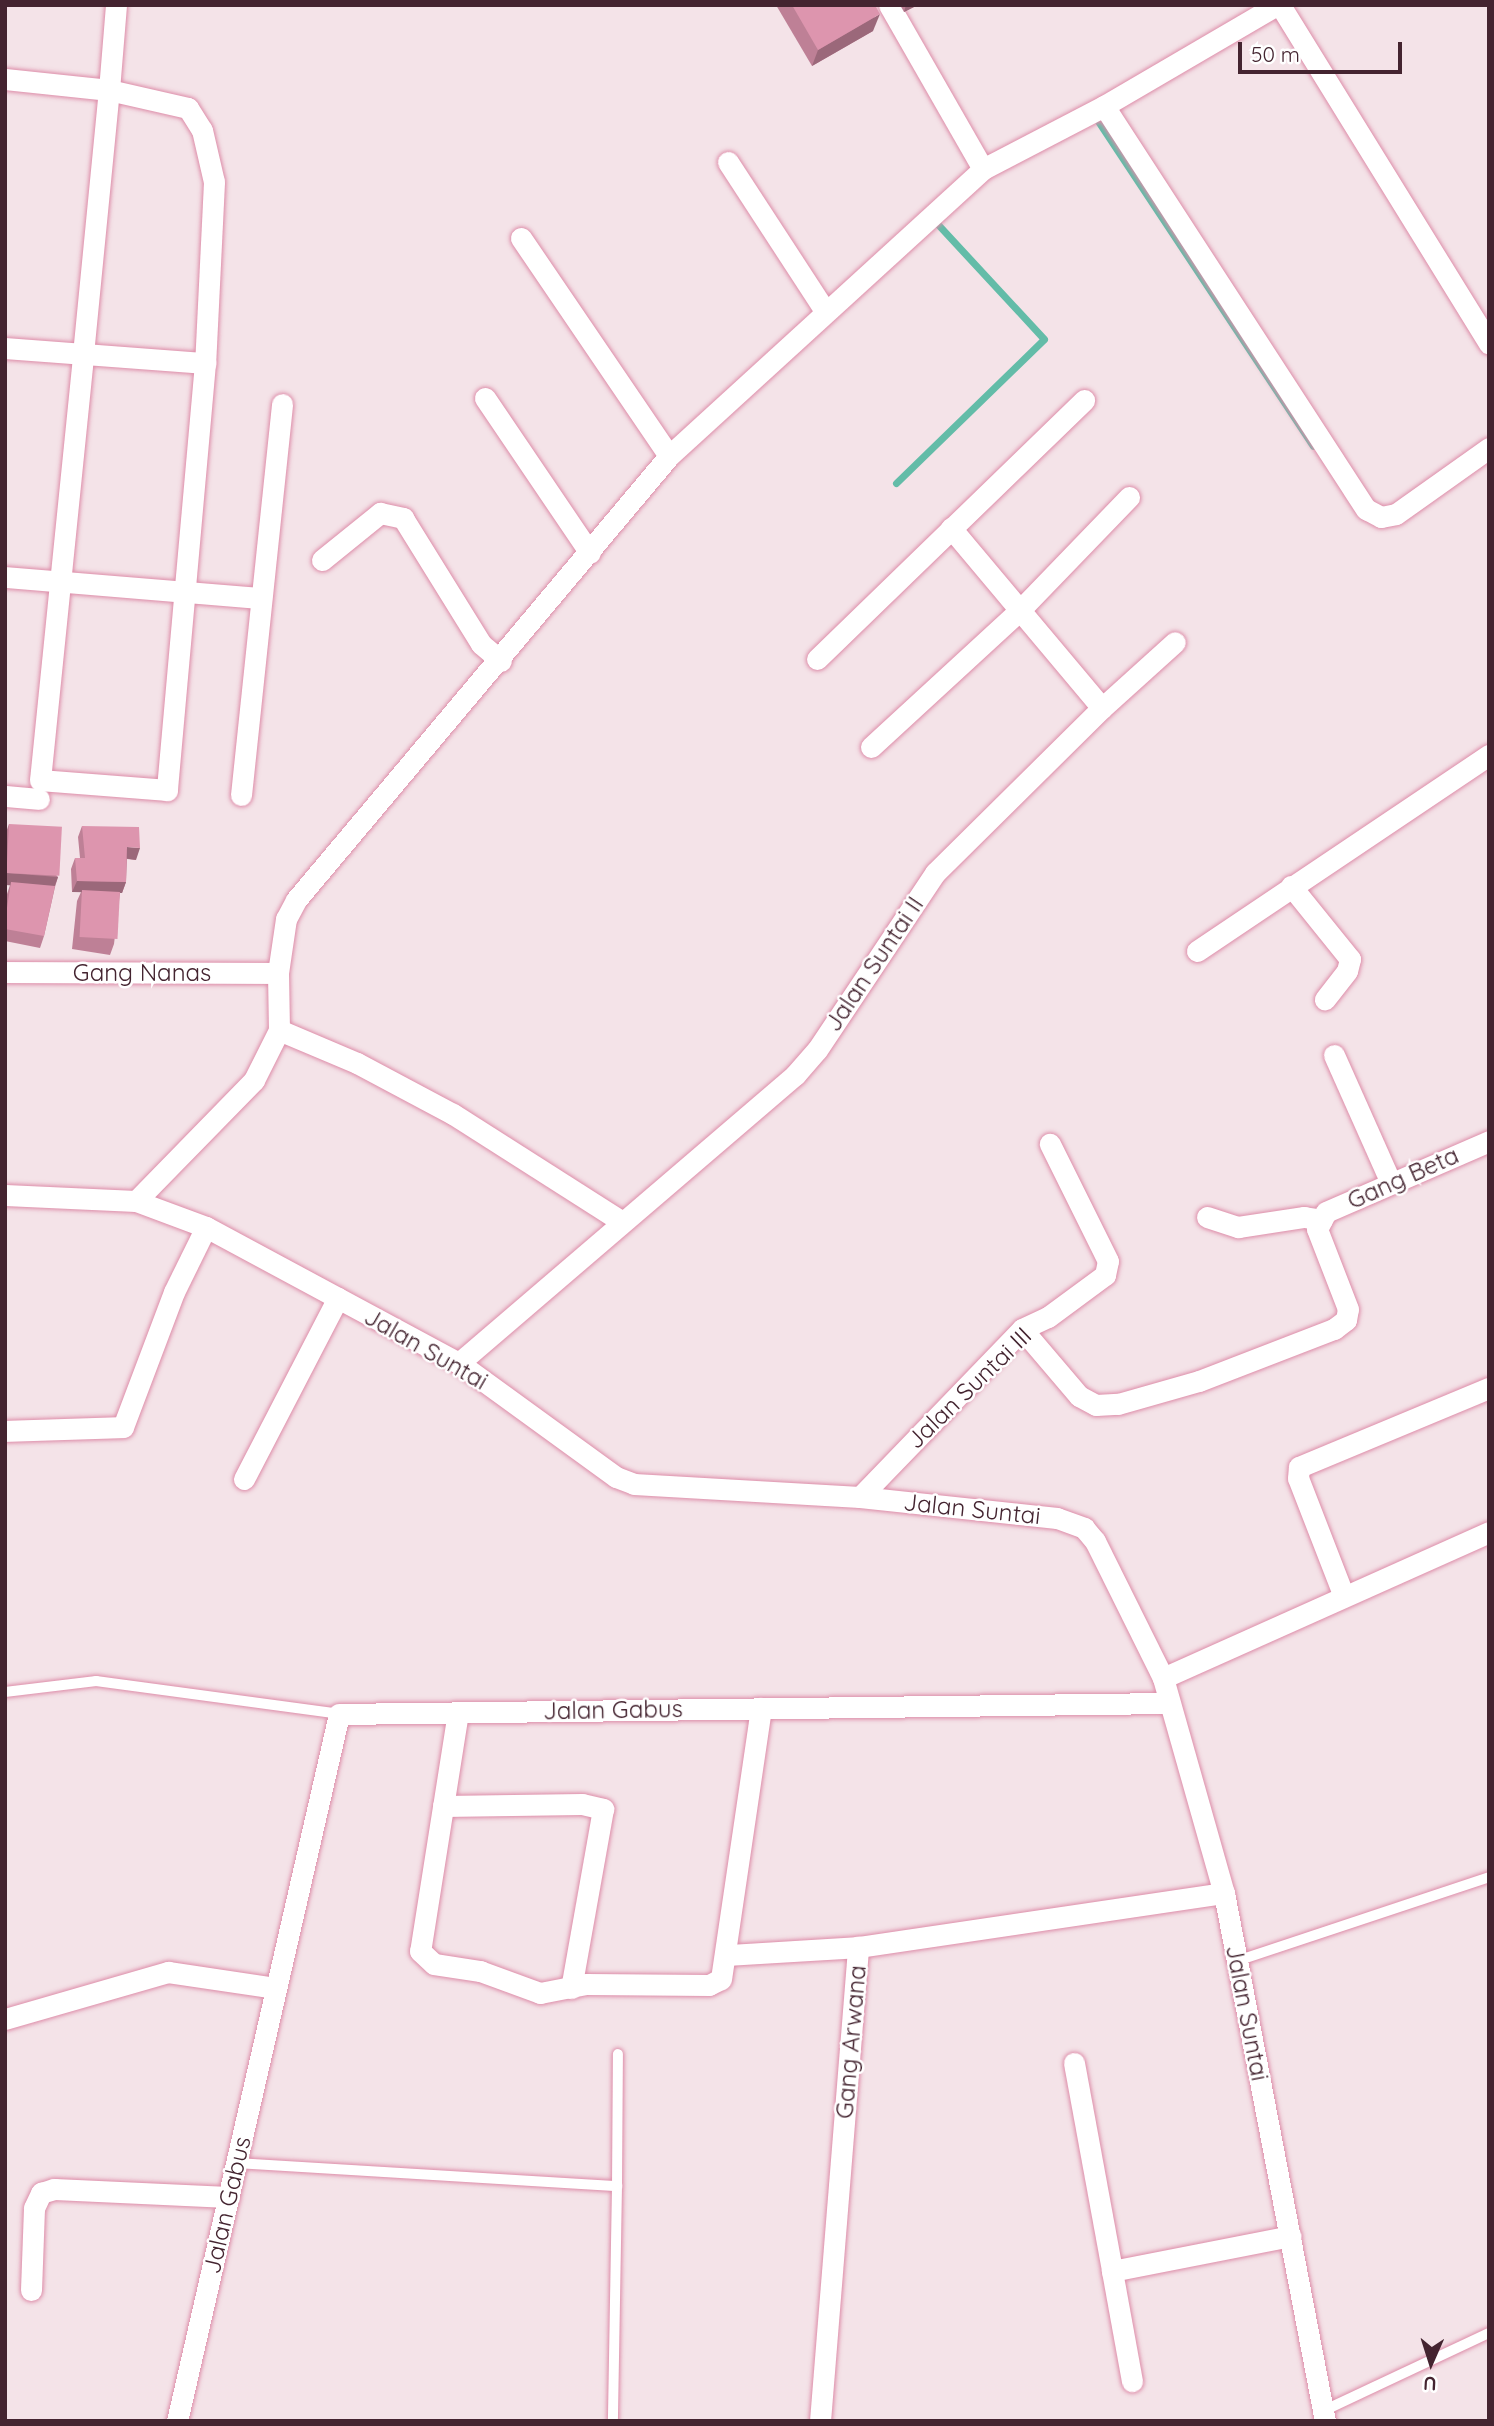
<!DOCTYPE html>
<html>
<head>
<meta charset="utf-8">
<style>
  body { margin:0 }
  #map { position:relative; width:1494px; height:2426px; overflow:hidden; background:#f4e3e8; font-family:Quicksand,sans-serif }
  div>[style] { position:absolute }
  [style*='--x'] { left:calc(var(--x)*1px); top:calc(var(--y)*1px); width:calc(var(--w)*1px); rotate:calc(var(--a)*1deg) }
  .stream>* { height:7px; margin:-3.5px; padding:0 3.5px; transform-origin:3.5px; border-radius:3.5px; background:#63bca8 }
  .roads { filter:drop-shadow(0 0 2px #dd8da9) drop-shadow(0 0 2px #dd8da9) }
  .lane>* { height:10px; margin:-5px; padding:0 5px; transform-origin:5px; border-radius:5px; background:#fff }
  .street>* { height:21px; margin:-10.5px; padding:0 10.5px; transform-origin:10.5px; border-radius:10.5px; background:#fff }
  .wall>* { inset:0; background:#be8096 }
  .shaded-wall>* { inset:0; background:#9b687a }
  .building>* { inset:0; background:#dd95ae; transform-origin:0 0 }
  span { translate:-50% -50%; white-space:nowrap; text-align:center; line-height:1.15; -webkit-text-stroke:5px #fff; paint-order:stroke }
  .street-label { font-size:24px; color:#442430 }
  .frame { position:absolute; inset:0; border:7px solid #442430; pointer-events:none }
  .north { position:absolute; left:1396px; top:2328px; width:70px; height:70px; -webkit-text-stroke:5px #fff; paint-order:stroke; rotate:183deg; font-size:19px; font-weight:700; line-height:28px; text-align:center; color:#442430 }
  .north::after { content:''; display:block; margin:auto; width:24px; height:32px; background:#442430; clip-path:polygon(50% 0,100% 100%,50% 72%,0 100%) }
  .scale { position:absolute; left:1238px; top:42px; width:164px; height:32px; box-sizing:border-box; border:4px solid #442430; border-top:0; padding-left:9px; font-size:21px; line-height:24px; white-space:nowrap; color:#442430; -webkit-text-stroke:5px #fff; paint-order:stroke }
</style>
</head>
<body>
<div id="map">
  <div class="stream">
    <div style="--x:1092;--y:119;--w:4;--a:-14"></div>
    <div style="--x:1096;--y:118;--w:393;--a:56.5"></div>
    <div style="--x:896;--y:483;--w:206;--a:-44.2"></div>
    <div style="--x:1044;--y:339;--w:165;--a:-132.8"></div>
  </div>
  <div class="roads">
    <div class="lane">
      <div style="--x:5;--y:1692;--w:92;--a:-6.9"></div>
      <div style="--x:96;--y:1681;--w:245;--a:7.7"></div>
      <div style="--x:1237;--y:1961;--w:266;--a:-18.4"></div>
      <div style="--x:237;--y:2163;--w:381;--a:3.5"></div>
      <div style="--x:617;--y:2186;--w:235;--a:91"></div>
      <div style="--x:617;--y:2186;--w:132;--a:-89.6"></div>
      <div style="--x:1323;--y:2411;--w:183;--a:-25.2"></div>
    </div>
    <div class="street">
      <div style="--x:889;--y:5;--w:189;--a:60.2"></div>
      <div style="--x:1280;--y:5;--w:398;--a:58.3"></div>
      <div style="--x:5;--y:79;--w:105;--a:6"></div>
      <div style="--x:109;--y:90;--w:81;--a:12.8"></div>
      <div style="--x:188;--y:108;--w:26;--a:58"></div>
      <div style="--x:202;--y:130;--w:53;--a:77"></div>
      <div style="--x:214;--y:182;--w:181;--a:92.8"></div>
      <div style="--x:205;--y:363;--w:429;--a:95.1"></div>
      <div style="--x:167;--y:790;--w:127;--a:-175.5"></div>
      <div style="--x:40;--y:780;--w:428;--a:-84.2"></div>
      <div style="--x:83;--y:354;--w:265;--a:-84.4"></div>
      <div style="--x:109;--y:90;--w:85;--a:-85.3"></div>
      <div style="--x:1104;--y:106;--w:481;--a:57"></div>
      <div style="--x:1366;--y:509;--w:17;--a:28"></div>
      <div style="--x:1381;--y:517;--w:15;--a:-11"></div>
      <div style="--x:1396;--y:514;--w:114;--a:-35.4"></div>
      <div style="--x:728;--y:162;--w:178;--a:56.9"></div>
      <div style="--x:521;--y:238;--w:263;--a:55.8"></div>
      <div style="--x:5;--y:348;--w:201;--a:4.3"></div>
      <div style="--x:485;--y:398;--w:187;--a:55.9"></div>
      <div style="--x:322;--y:560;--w:75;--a:-39"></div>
      <div style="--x:380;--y:513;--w:24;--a:12"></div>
      <div style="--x:403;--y:518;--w:148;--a:58.2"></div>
      <div style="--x:481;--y:644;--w:26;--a:40"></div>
      <div style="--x:5;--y:577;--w:257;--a:4.7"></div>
      <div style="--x:817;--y:659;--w:372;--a:-44.1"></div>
      <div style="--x:1102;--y:708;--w:98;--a:-42.1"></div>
      <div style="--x:871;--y:747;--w:202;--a:-42.6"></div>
      <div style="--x:1020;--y:610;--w:157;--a:-46"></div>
      <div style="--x:241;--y:795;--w:393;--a:-84"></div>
      <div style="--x:5;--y:796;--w:34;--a:5"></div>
      <div style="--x:1291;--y:886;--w:94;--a:51.1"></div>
      <div style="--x:1350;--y:959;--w:12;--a:104"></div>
      <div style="--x:1347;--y:971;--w:36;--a:128"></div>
      <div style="--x:1197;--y:951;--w:352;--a:-33.9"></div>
      <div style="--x:5;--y:972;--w:273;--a:0.2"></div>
      <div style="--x:279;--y:1030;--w:85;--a:22.9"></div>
      <div style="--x:357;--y:1063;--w:109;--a:28"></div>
      <div style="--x:453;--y:1114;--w:199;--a:32.5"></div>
      <div style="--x:1334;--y:1055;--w:140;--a:66"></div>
      <div style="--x:5;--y:1195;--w:131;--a:2.6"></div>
      <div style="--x:136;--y:1201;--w:75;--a:20.4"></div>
      <div style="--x:206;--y:1227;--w:287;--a:28.3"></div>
      <div style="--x:459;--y:1363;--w:194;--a:36"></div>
      <div style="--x:616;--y:1477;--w:19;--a:21"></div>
      <div style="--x:634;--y:1484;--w:226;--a:3.3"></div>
      <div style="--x:860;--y:1497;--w:198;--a:6.1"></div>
      <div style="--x:1057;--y:1518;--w:29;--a:20"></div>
      <div style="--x:1084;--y:1528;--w:17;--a:50"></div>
      <div style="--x:1095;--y:1541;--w:153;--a:63.6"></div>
      <div style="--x:1163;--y:1678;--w:223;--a:74.2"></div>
      <div style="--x:1224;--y:1893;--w:538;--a:79.17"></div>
      <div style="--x:136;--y:1201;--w:169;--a:-45.7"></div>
      <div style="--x:254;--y:1080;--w:56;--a:-63.4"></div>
      <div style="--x:279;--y:1030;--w:57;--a:-91"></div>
      <div style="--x:278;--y:973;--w:55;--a:-81.6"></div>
      <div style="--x:286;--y:919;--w:21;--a:-62"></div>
      <div style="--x:296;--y:900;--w:580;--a:-49.97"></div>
      <div style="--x:669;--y:456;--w:425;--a:-42.4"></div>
      <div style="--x:983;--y:169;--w:136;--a:-27.5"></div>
      <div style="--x:1104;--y:106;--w:200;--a:-30.3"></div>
      <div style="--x:1207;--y:1217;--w:33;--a:18"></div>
      <div style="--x:1238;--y:1227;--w:67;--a:-8.6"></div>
      <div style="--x:1304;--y:1217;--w:18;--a:9"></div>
      <div style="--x:1022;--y:1329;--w:88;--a:49.6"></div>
      <div style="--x:1079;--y:1396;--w:19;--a:28"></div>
      <div style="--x:1096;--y:1405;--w:22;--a:-3"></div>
      <div style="--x:1118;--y:1404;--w:84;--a:-15.9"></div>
      <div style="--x:1199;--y:1381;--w:145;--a:-21.1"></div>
      <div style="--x:1334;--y:1329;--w:15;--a:-37"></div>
      <div style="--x:1346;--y:1320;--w:11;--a:-80"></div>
      <div style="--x:1348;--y:1309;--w:86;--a:-111.2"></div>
      <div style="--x:1317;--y:1229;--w:19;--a:-62"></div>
      <div style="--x:1326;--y:1212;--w:178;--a:-23.5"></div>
      <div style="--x:459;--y:1363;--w:443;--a:-40.6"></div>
      <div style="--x:795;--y:1075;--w:33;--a:-49"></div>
      <div style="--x:817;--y:1050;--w:213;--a:-56.3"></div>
      <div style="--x:935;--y:873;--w:235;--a:-44.7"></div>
      <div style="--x:1102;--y:708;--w:235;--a:-130"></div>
      <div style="--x:5;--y:1431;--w:118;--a:-1.9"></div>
      <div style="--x:123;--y:1427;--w:144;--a:-69.3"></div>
      <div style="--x:174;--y:1292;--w:72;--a:-63.8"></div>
      <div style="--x:244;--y:1479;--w:204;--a:-62.6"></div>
      <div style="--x:860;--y:1497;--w:233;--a:-46"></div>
      <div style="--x:1022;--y:1329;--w:29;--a:-25"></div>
      <div style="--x:1048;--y:1317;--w:71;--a:-36.4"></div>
      <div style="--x:1105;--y:1275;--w:14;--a:-78"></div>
      <div style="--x:1108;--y:1261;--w:131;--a:-116.4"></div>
      <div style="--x:1343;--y:1594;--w:124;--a:-111.2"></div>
      <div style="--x:1298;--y:1478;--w:11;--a:-85"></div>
      <div style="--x:1299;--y:1467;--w:206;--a:-22.6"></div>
      <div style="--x:1163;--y:1678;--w:357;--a:-24.1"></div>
      <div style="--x:458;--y:1712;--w:242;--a:99"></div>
      <div style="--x:420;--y:1951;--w:19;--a:43"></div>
      <div style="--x:434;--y:1964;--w:47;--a:8.7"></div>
      <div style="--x:480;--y:1971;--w:64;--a:20.1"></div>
      <div style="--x:540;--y:1993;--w:47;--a:-11.1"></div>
      <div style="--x:586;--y:1984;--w:123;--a:0.5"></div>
      <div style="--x:709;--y:1985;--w:13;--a:-27"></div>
      <div style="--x:721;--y:1979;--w:274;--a:-81.6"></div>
      <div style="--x:443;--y:1806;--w:139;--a:-0.8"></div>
      <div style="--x:582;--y:1804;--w:22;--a:13"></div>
      <div style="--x:603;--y:1809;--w:182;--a:100.1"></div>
      <div style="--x:728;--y:1955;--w:130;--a:-3.5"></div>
      <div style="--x:5;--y:2019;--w:170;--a:-16.1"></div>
      <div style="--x:168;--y:1972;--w:108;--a:8.5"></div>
      <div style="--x:1074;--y:2063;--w:211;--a:79.6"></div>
      <div style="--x:1112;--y:2271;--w:182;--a:-11.1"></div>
      <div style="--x:1112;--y:2271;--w:112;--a:79.7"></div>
      <div style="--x:31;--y:2290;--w:82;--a:-87.9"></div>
      <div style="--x:34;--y:2208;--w:17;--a:-65"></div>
      <div style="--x:41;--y:2193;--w:14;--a:-17"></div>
      <div style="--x:54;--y:2189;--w:175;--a:2.6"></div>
      <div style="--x:177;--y:2421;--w:725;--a:-77.09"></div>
      <div style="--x:339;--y:1714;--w:830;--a:-0.76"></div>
      <div style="--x:820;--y:2421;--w:476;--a:-85.4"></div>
      <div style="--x:858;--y:1947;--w:370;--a:-8.4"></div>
    </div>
  </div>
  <div class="wall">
    <div style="clip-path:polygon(776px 5px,875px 5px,873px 31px,812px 66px)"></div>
    <div style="clip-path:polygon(900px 5px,918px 5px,904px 12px)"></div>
    <div style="clip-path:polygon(9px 824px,58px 877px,55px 887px,44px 936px,40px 948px,5px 941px,5px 906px,7px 894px,10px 885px,5px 885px,5px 835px)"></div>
    <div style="clip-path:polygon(82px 826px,136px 860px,127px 859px,126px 882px,122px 893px,120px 893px,114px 944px,110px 955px,72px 949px,77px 901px,81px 892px,72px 892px,71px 869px,75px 858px,80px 858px,78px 837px)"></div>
  </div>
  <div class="shaded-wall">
    <div style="clip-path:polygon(906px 5px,918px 5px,904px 12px)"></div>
    <div style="clip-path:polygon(880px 14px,873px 31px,812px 66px,818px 50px)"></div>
    <div style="clip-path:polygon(127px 847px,140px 848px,136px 860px,123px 858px)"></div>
    <div style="clip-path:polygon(7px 873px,58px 877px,54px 888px,5px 885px,5px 878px)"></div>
    <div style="clip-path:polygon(77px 881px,126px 882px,122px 893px,72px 892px)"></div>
  </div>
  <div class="building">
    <div style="clip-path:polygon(792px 5px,875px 5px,880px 14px,818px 50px)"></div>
    <div style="left:9px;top:824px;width:53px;height:49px;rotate:3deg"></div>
    <div style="clip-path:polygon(82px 826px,139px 827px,140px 848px,127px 847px,126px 882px,77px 881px,75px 858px,85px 858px)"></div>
    <div style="clip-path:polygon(11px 882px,55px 886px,44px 936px,5px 929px,5px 921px)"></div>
    <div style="left:82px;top:890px;width:38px;height:47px;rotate:3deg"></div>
  </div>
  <div class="street-label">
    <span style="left:874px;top:964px;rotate:-56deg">Jalan Suntai II</span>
    <span style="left:142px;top:973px">Gang Nanas</span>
    <span style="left:1403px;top:1178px;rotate:-24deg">Gang Beta</span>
    <span style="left:426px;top:1349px;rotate:30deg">Jalan Suntai</span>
    <span style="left:969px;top:1388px;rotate:-44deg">Jalan Suntai III</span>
    <span style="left:972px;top:1509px;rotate:6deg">Jalan Suntai</span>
    <span style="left:613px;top:1710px;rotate:-1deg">Jalan Gabus</span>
    <span style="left:1247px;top:2013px;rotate:79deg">Jalan Suntai</span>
    <span style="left:851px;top:2042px;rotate:-85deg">Gang Arwana</span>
    <span style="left:227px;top:2205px;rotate:-77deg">Jalan Gabus</span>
  </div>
  <div class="frame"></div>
  <div class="north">U</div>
  <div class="scale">50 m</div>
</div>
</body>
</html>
